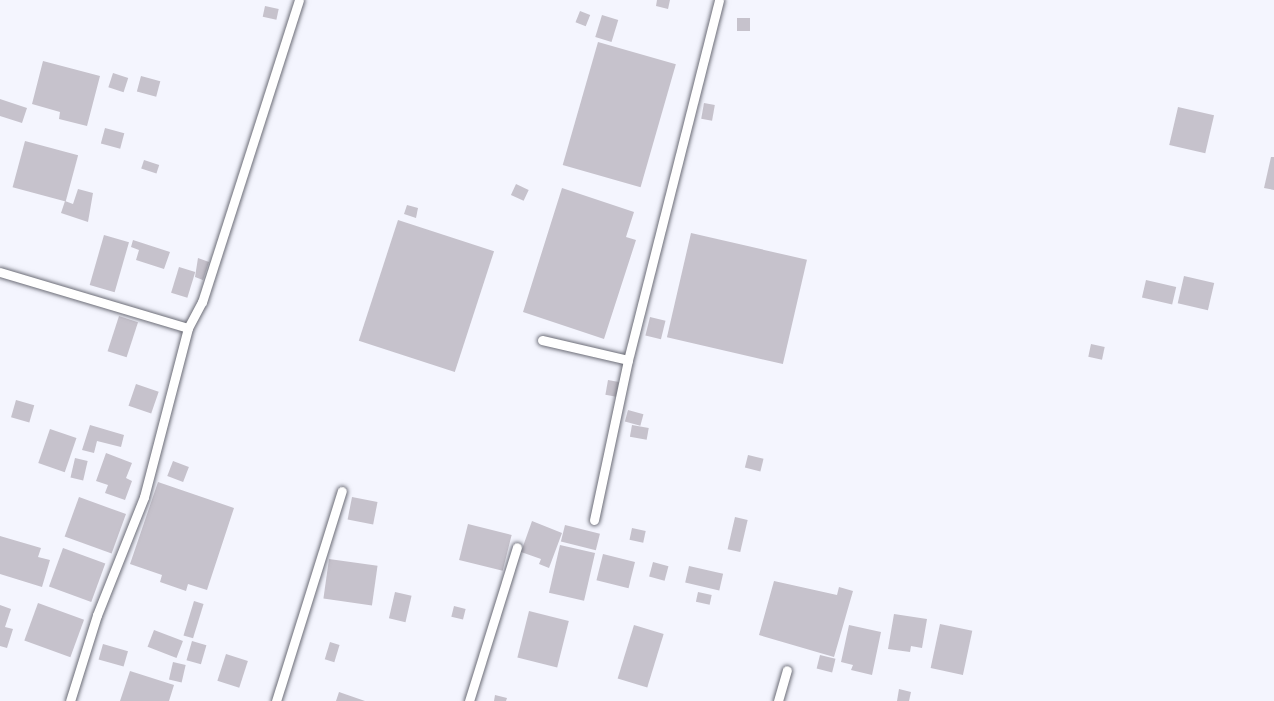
<!DOCTYPE html>
<html>
<head>
<meta charset="utf-8">
<style>
  body { margin:0 }
  #map { position:relative; width:1274px; height:701px; overflow:hidden; background:#f4f5fe; font-family:"Roboto Serif",serif }
  div>[style] { position:absolute }
  [style*='--x'] { left:calc(var(--x)*1px); top:calc(var(--y)*1px); width:calc(var(--w)*1px); rotate:calc(var(--a)*1deg) }
  .building>* { inset:0; background:#c6c2cc; transform-origin:0 0 }
  .roads { filter:drop-shadow(0 0 2px #6b6c76) drop-shadow(0 0 2px #6b6c76) }
  .service>* { height:9px; margin:-4.5px; padding:0 4.5px; transform-origin:4.5px; border-radius:4.5px; background:#fff }
  span { translate:-50% -50%; white-space:nowrap; text-align:center; line-height:1.15; -webkit-text-stroke:4.5px #fff; paint-order:stroke }
</style>
</head>
<body>
<div id="map">
  <div class="building">
    <div style="clip-path:polygon(657px 0,670px 0,668px 9px,656px 6px)"></div>
    <div style="left:265px;top:6px;width:14px;height:11px;rotate:12deg"></div>
    <div style="left:580px;top:11px;width:11px;height:12px;rotate:22deg"></div>
    <div style="left:602px;top:15px;width:17px;height:23px;rotate:17deg"></div>
    <div style="left:737px;top:18px;width:13px;height:13px"></div>
    <div style="left:598px;top:42px;width:81px;height:128px;rotate:16deg"></div>
    <div style="clip-path:polygon(43px 61px,100px 76px,87px 126px,59px 119px,60px 112px,32px 104px)"></div>
    <div style="left:113px;top:73px;width:16px;height:15px;rotate:18deg"></div>
    <div style="left:141px;top:76px;width:20px;height:16px;rotate:15deg"></div>
    <div style="clip-path:polygon(0 99px,27px 108px,22px 123px,0 116px)"></div>
    <div style="left:704px;top:103px;width:11px;height:16px;rotate:10deg"></div>
    <div style="left:1178px;top:107px;width:37px;height:39px;rotate:13deg"></div>
    <div style="left:105px;top:128px;width:20px;height:16px;rotate:15deg"></div>
    <div style="left:25px;top:141px;width:55px;height:48px;rotate:15deg"></div>
    <div style="clip-path:polygon(1271px 157px,1274px 157px,1274px 190px,1264px 188px)"></div>
    <div style="left:144px;top:160px;width:16px;height:9px;rotate:18deg"></div>
    <div style="left:516px;top:184px;width:14px;height:12px;rotate:25deg"></div>
    <div style="clip-path:polygon(562px 188px,634px 212px,626px 237px,636px 240px,604px 339px,523px 312px)"></div>
    <div style="clip-path:polygon(78px 189px,93px 193px,88px 222px,61px 213px,65px 201px,73px 204px)"></div>
    <div style="clip-path:polygon(407px 205px,418px 208px,416px 218px,404px 214px)"></div>
    <div style="left:398px;top:220px;width:101px;height:127px;rotate:18deg"></div>
    <div style="left:691px;top:233px;width:119px;height:107px;rotate:13deg"></div>
    <div style="left:104px;top:235px;width:26px;height:52px;rotate:16deg"></div>
    <div style="clip-path:polygon(133px 240px,170px 252px,164px 269px,136px 260px,139px 250px,131px 247px)"></div>
    <div style="clip-path:polygon(198px 258px,209px 262px,203px 280px,195px 277px)"></div>
    <div style="left:179px;top:267px;width:17px;height:27px;rotate:17deg"></div>
    <div style="left:1184px;top:276px;width:31px;height:28px;rotate:13deg"></div>
    <div style="left:1146px;top:280px;width:31px;height:18px;rotate:13deg"></div>
    <div style="left:119px;top:316px;width:20px;height:37px;rotate:18deg"></div>
    <div style="left:650px;top:317px;width:16px;height:19px;rotate:14deg"></div>
    <div style="left:1091px;top:344px;width:14px;height:13px;rotate:12deg"></div>
    <div style="left:608px;top:380px;width:11px;height:15px;rotate:10deg"></div>
    <div style="left:136px;top:384px;width:24px;height:23px;rotate:19deg"></div>
    <div style="left:16px;top:400px;width:19px;height:18px;rotate:16deg"></div>
    <div style="left:628px;top:410px;width:16px;height:12px;rotate:15deg"></div>
    <div style="clip-path:polygon(90px 425px,124px 435px,121px 447px,97px 441px,94px 453px,82px 450px)"></div>
    <div style="left:632px;top:425px;width:17px;height:12px;rotate:10deg"></div>
    <div style="left:50px;top:429px;width:28px;height:36px;rotate:19deg"></div>
    <div style="clip-path:polygon(106px 453px,132px 463px,126px 478px,132px 481px,125px 500px,105px 493px,108px 485px,96px 481px)"></div>
    <div style="left:748px;top:455px;width:16px;height:13px;rotate:14deg"></div>
    <div style="left:75px;top:458px;width:13px;height:20px;rotate:13deg"></div>
    <div style="left:173px;top:461px;width:17px;height:16px;rotate:21deg"></div>
    <div style="clip-path:polygon(158px 482px,234px 508px,207px 590px,188px 584px,186px 591px,160px 582px,162px 575px,130px 564px)"></div>
    <div style="left:79px;top:497px;width:50px;height:42px;rotate:20deg"></div>
    <div style="left:352px;top:497px;width:26px;height:23px;rotate:11deg"></div>
    <div style="left:735px;top:517px;width:13px;height:33px;rotate:13deg"></div>
    <div style="clip-path:polygon(532px 521px,562px 533px,549px 568px,539px 564px,541px 559px,521px 552px)"></div>
    <div style="left:468px;top:524px;width:45px;height:37px;rotate:14deg"></div>
    <div style="left:565px;top:525px;width:36px;height:17px;rotate:14deg"></div>
    <div style="left:632px;top:528px;width:14px;height:12px;rotate:12deg"></div>
    <div style="clip-path:polygon(0 536px,41px 548px,38px 557px,50px 560px,42px 587px,0 574px)"></div>
    <div style="left:560px;top:545px;width:36px;height:49px;rotate:13deg"></div>
    <div style="left:63px;top:548px;width:45px;height:41px;rotate:20deg"></div>
    <div style="left:603px;top:554px;width:33px;height:27px;rotate:14deg"></div>
    <div style="left:329px;top:559px;width:49px;height:40px;rotate:8deg"></div>
    <div style="left:653px;top:562px;width:16px;height:15px;rotate:15deg"></div>
    <div style="left:689px;top:566px;width:35px;height:17px;rotate:13deg"></div>
    <div style="clip-path:polygon(774px 581px,837px 595px,839px 587px,853px 591px,834px 657px,759px 635px)"></div>
    <div style="left:395px;top:592px;width:17px;height:27px;rotate:13deg"></div>
    <div style="left:698px;top:592px;width:14px;height:10px;rotate:12deg"></div>
    <div style="left:194px;top:601px;width:10px;height:36px;rotate:17deg"></div>
    <div style="left:38px;top:603px;width:49px;height:40px;rotate:20deg"></div>
    <div style="clip-path:polygon(0 605px,11px 609px,5px 627px,13px 629px,7px 648px,0 646px)"></div>
    <div style="left:454px;top:606px;width:12px;height:11px;rotate:14deg"></div>
    <div style="left:529px;top:611px;width:41px;height:48px;rotate:14deg"></div>
    <div style="clip-path:polygon(894px 614px,927px 619px,922px 648px,911px 646px,910px 652px,888px 649px)"></div>
    <div style="left:940px;top:624px;width:33px;height:45px;rotate:12deg"></div>
    <div style="left:634px;top:625px;width:31px;height:56px;rotate:17deg"></div>
    <div style="clip-path:polygon(849px 625px,881px 632px,872px 675px,851px 670px,853px 665px,841px 662px)"></div>
    <div style="left:154px;top:630px;width:31px;height:18px;rotate:21deg"></div>
    <div style="left:192px;top:641px;width:15px;height:20px;rotate:16deg"></div>
    <div style="left:330px;top:642px;width:10px;height:18px;rotate:17deg"></div>
    <div style="left:103px;top:644px;width:26px;height:16px;rotate:16deg"></div>
    <div style="left:226px;top:654px;width:23px;height:28px;rotate:18deg"></div>
    <div style="left:820px;top:655px;width:16px;height:14px;rotate:14deg"></div>
    <div style="left:173px;top:662px;width:13px;height:18px;rotate:13deg"></div>
    <div style="clip-path:polygon(130px 671px,174px 685px,169px 701px,120px 701px)"></div>
    <div style="clip-path:polygon(899px 689px,911px 692px,909px 701px,897px 701px)"></div>
    <div style="clip-path:polygon(339px 692px,365px 701px,336px 701px)"></div>
    <div style="clip-path:polygon(495px 695px,507px 698px,506px 701px,494px 701px)"></div>
  </div>
  <div class="roads">
    <div class="service">
      <div style="--x:0;--y:272;--w:196;--a:16.6"></div>
      <div style="--x:188;--y:328;--w:175;--a:104.6"></div>
      <div style="--x:144;--y:497;--w:127;--a:111.7"></div>
      <div style="--x:97;--y:615;--w:90;--a:107.4"></div>
      <div style="--x:188;--y:328;--w:30;--a:-62"></div>
      <div style="--x:202;--y:302;--w:317;--a:-72.2"></div>
      <div style="--x:542;--y:340;--w:88;--a:13.1"></div>
      <div style="--x:594;--y:520;--w:164;--a:-78"></div>
      <div style="--x:628;--y:360;--w:371;--a:-75.8"></div>
      <div style="--x:276;--y:701;--w:220;--a:-72.6"></div>
      <div style="--x:469;--y:701;--w:161;--a:-72.7"></div>
      <div style="--x:778;--y:701;--w:32;--a:-74"></div>
    </div>
  </div>
</div>
</body>
</html>
